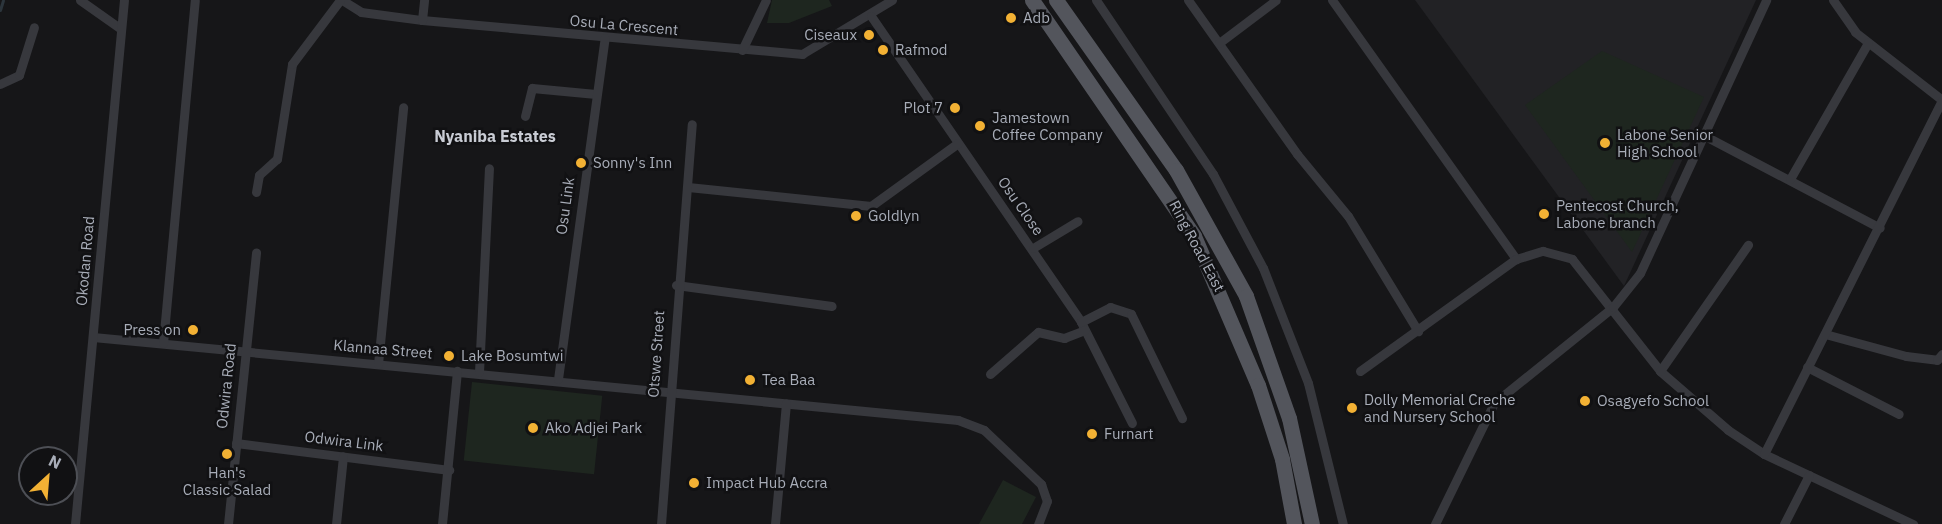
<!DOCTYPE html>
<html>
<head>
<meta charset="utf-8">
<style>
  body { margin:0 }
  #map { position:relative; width:1942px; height:524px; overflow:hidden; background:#161618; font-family:"IBM Plex Sans",sans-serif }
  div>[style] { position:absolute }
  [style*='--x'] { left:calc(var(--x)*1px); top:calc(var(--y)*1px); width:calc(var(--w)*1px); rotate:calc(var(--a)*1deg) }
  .built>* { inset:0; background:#222225 }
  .green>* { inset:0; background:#1e261f; transform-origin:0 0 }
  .stream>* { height:3px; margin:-1.5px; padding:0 1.5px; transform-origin:1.5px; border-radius:1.5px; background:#2c353c }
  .street>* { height:9px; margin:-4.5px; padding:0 4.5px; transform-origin:4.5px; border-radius:4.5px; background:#37383d }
  .primary>* { height:15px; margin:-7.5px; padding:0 7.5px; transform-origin:7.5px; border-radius:7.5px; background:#53555c }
  .dots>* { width:16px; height:16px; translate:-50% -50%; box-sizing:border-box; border:3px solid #111113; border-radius:50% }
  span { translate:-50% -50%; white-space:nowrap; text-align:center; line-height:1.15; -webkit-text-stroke:5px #111113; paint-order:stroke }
  .poi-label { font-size:15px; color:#a8adb8 }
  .left { translate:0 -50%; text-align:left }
  .right { translate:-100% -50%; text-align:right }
  .street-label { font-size:15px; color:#a8adb8 }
  .neighbourhood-label { font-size:16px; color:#c9ccd4; font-weight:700 }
  .north { position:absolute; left:18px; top:446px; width:60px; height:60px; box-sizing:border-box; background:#111113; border:2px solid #4d4f55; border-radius:50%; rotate:26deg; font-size:16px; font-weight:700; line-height:24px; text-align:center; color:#a8adb8 }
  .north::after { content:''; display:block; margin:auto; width:21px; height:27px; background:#f2b134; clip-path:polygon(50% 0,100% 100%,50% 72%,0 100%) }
</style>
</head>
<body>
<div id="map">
  <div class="built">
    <div style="clip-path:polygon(1415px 0,1756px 0,1624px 286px)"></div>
  </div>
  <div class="green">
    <div style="clip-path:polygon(772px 0,829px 0,832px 6px,789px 23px,767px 23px)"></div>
    <div style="clip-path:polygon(1602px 51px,1704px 97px,1632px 252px,1525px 105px)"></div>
    <div style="left:472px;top:382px;width:131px;height:79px;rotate:6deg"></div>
    <div style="clip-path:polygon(1003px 480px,1036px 497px,1022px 524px,979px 524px)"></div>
  </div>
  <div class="stream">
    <div style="--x:0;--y:10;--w:10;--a:-73"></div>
  </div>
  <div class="street">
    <div style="--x:80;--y:0;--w:50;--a:35.3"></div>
    <div style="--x:342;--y:0;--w:22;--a:32"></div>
    <div style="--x:361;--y:12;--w:62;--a:7.5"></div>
    <div style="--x:422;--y:20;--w:382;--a:5.1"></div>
    <div style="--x:802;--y:54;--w:105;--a:-31"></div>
    <div style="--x:1096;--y:0;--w:210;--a:56.1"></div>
    <div style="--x:1213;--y:174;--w:106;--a:62"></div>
    <div style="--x:1263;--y:268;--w:123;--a:68.6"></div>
    <div style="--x:1308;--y:383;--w:145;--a:76.1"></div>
    <div style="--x:1188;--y:0;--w:189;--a:54.7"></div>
    <div style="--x:1297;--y:154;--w:80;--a:50.6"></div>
    <div style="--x:1348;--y:216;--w:135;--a:58.7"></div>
    <div style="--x:1332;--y:0;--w:318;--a:54.6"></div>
    <div style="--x:1516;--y:259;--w:28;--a:-17"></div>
    <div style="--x:1543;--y:251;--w:30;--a:15"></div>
    <div style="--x:1572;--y:259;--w:142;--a:51.8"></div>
    <div style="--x:1660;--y:371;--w:90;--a:40.9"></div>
    <div style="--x:1728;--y:430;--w:43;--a:33.7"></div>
    <div style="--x:1764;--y:454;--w:165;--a:25.2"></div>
    <div style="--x:1833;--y:0;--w:39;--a:55"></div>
    <div style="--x:1855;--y:32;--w:110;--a:38"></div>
    <div style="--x:871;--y:16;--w:371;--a:55.5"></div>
    <div style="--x:1081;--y:322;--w:113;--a:63.2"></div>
    <div style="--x:422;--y:20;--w:20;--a:-84"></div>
    <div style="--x:1219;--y:43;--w:71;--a:-37"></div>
    <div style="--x:742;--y:50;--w:55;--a:-64.4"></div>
    <div style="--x:0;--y:84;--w:21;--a:-25"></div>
    <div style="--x:19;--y:75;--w:50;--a:-72.6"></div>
    <div style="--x:525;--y:116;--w:29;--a:-76"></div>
    <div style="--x:532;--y:88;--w:64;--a:5.4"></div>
    <div style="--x:1707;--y:137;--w:195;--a:27.7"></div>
    <div style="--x:1790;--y:179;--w:157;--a:-60.2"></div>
    <div style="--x:688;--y:187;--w:184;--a:5.9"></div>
    <div style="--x:871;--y:206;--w:107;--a:-35.9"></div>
    <div style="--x:256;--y:192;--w:17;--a:-80"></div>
    <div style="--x:259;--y:175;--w:24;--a:-42"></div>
    <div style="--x:277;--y:159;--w:96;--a:-81"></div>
    <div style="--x:292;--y:64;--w:80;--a:-53.1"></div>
    <div style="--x:1033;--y:248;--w:52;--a:-31"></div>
    <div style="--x:676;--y:285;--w:157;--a:7.7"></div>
    <div style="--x:1081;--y:322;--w:33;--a:-27"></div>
    <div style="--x:1110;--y:307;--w:22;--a:18"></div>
    <div style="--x:1131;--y:314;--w:116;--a:63.9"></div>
    <div style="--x:1825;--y:334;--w:84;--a:15.2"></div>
    <div style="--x:1906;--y:356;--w:31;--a:7"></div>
    <div style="--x:1937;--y:360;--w:8;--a:-50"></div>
    <div style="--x:93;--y:337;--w:869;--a:5.48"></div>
    <div style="--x:958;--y:420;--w:28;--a:21"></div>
    <div style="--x:984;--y:430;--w:79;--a:43.5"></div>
    <div style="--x:1041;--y:484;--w:18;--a:71"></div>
    <div style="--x:1047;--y:501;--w:25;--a:111"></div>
    <div style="--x:163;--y:343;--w:344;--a:-84.7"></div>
    <div style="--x:378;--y:364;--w:258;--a:-84.4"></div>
    <div style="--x:1807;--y:367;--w:103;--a:27.1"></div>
    <div style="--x:1360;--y:371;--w:192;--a:-35.7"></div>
    <div style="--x:1660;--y:371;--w:154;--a:-55.1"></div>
    <div style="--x:479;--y:372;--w:204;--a:-87.2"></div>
    <div style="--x:990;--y:374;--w:64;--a:-41.2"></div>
    <div style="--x:1038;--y:332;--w:27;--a:13"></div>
    <div style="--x:1064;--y:338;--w:22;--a:-21"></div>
    <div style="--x:558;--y:379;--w:344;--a:-82.2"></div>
    <div style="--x:236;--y:443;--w:215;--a:7.2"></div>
    <div style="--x:1764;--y:454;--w:396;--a:-63.3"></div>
    <div style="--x:75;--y:524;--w:526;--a:-84.66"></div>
    <div style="--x:228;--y:524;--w:273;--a:-84.1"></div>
    <div style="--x:336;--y:524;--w:68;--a:-84.1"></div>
    <div style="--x:442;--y:524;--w:154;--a:-84.4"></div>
    <div style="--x:661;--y:524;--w:401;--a:-85.6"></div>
    <div style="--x:775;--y:524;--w:121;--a:-84.8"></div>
    <div style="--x:1435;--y:524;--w:135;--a:-64"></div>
    <div style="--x:1494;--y:403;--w:153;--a:-38.9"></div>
    <div style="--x:1613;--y:307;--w:43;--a:-51.5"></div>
    <div style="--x:1640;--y:273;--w:301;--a:-65.2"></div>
    <div style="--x:1784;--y:524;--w:55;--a:-63"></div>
  </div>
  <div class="primary">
    <div style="--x:1032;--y:0;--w:286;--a:55.5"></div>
    <div style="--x:1194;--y:236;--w:162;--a:66.8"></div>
    <div style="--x:1258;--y:385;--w:78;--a:72"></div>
    <div style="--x:1282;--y:459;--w:66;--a:79.5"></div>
    <div style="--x:1056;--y:0;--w:208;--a:54.8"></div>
    <div style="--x:1176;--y:170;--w:144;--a:60.9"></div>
    <div style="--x:1246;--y:296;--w:129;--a:70.6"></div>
    <div style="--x:1289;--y:418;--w:108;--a:77.8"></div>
  </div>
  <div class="dots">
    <div style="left:1011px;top:18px;background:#f2b134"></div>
    <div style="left:869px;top:35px;background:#f2b134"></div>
    <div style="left:883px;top:50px;background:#f2b134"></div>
    <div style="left:955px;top:108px;background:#f2b134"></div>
    <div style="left:980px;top:126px;background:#f2b134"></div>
    <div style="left:1605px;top:143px;background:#f2b134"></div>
    <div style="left:581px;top:163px;background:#f2b134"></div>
    <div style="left:1544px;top:214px;background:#f2b134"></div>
    <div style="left:856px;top:216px;background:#f2b134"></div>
    <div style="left:193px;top:330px;background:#f2b134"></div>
    <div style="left:449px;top:356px;background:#f2b134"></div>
    <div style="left:750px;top:380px;background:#f2b134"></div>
    <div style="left:1585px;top:401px;background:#f2b134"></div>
    <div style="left:1352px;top:408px;background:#f2b134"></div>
    <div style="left:533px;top:428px;background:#f2b134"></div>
    <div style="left:1092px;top:434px;background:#f2b134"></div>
    <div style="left:227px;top:454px;background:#f2b134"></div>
    <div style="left:694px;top:483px;background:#f2b134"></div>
  </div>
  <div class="poi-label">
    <span class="left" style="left:1023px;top:18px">Adb</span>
    <span class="right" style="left:857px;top:35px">Ciseaux</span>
    <span class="left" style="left:895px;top:50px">Rafmod</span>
    <span class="right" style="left:943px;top:108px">Plot 7</span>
    <span class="left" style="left:992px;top:126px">Jamestown<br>Coffee Company</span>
    <span class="left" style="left:1617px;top:143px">Labone Senior<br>High School</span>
    <span class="left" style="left:593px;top:163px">Sonny's Inn</span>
    <span class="left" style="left:1556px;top:214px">Pentecost Church,<br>Labone branch</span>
    <span class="left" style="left:868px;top:216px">Goldlyn</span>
    <span class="right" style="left:181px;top:330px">Press on</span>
    <span class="left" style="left:461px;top:356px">Lake Bosumtwi</span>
    <span class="left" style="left:762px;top:380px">Tea Baa</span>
    <span class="left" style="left:1364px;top:408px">Dolly Memorial Creche<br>and Nursery School</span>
    <span class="left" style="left:1597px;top:401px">Osagyefo School</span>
    <span class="left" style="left:545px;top:428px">Ako Adjei Park</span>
    <span class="left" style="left:1104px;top:434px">Furnart</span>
    <span style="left:227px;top:481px">Han's<br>Classic Salad</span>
    <span class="left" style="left:706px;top:483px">Impact Hub Accra</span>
  </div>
  <div class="street-label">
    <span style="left:624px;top:25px;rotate:5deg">Osu La Crescent</span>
    <span style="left:565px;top:206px;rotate:-82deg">Osu Link</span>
    <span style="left:1021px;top:206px;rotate:55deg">Osu Close</span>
    <span style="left:1197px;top:246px;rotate:62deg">Ring Road East</span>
    <span style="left:85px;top:261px;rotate:-85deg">Okodan Road</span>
    <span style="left:383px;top:349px;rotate:5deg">Klannaa Street</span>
    <span style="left:656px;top:354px;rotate:-86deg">Otswe Street</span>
    <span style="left:226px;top:386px;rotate:-84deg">Odwira Road</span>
    <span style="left:344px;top:441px;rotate:7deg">Odwira Link</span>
  </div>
  <div class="neighbourhood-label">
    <span style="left:495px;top:136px">Nyaniba Estates</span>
  </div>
  <div class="north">N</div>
</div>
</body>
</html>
